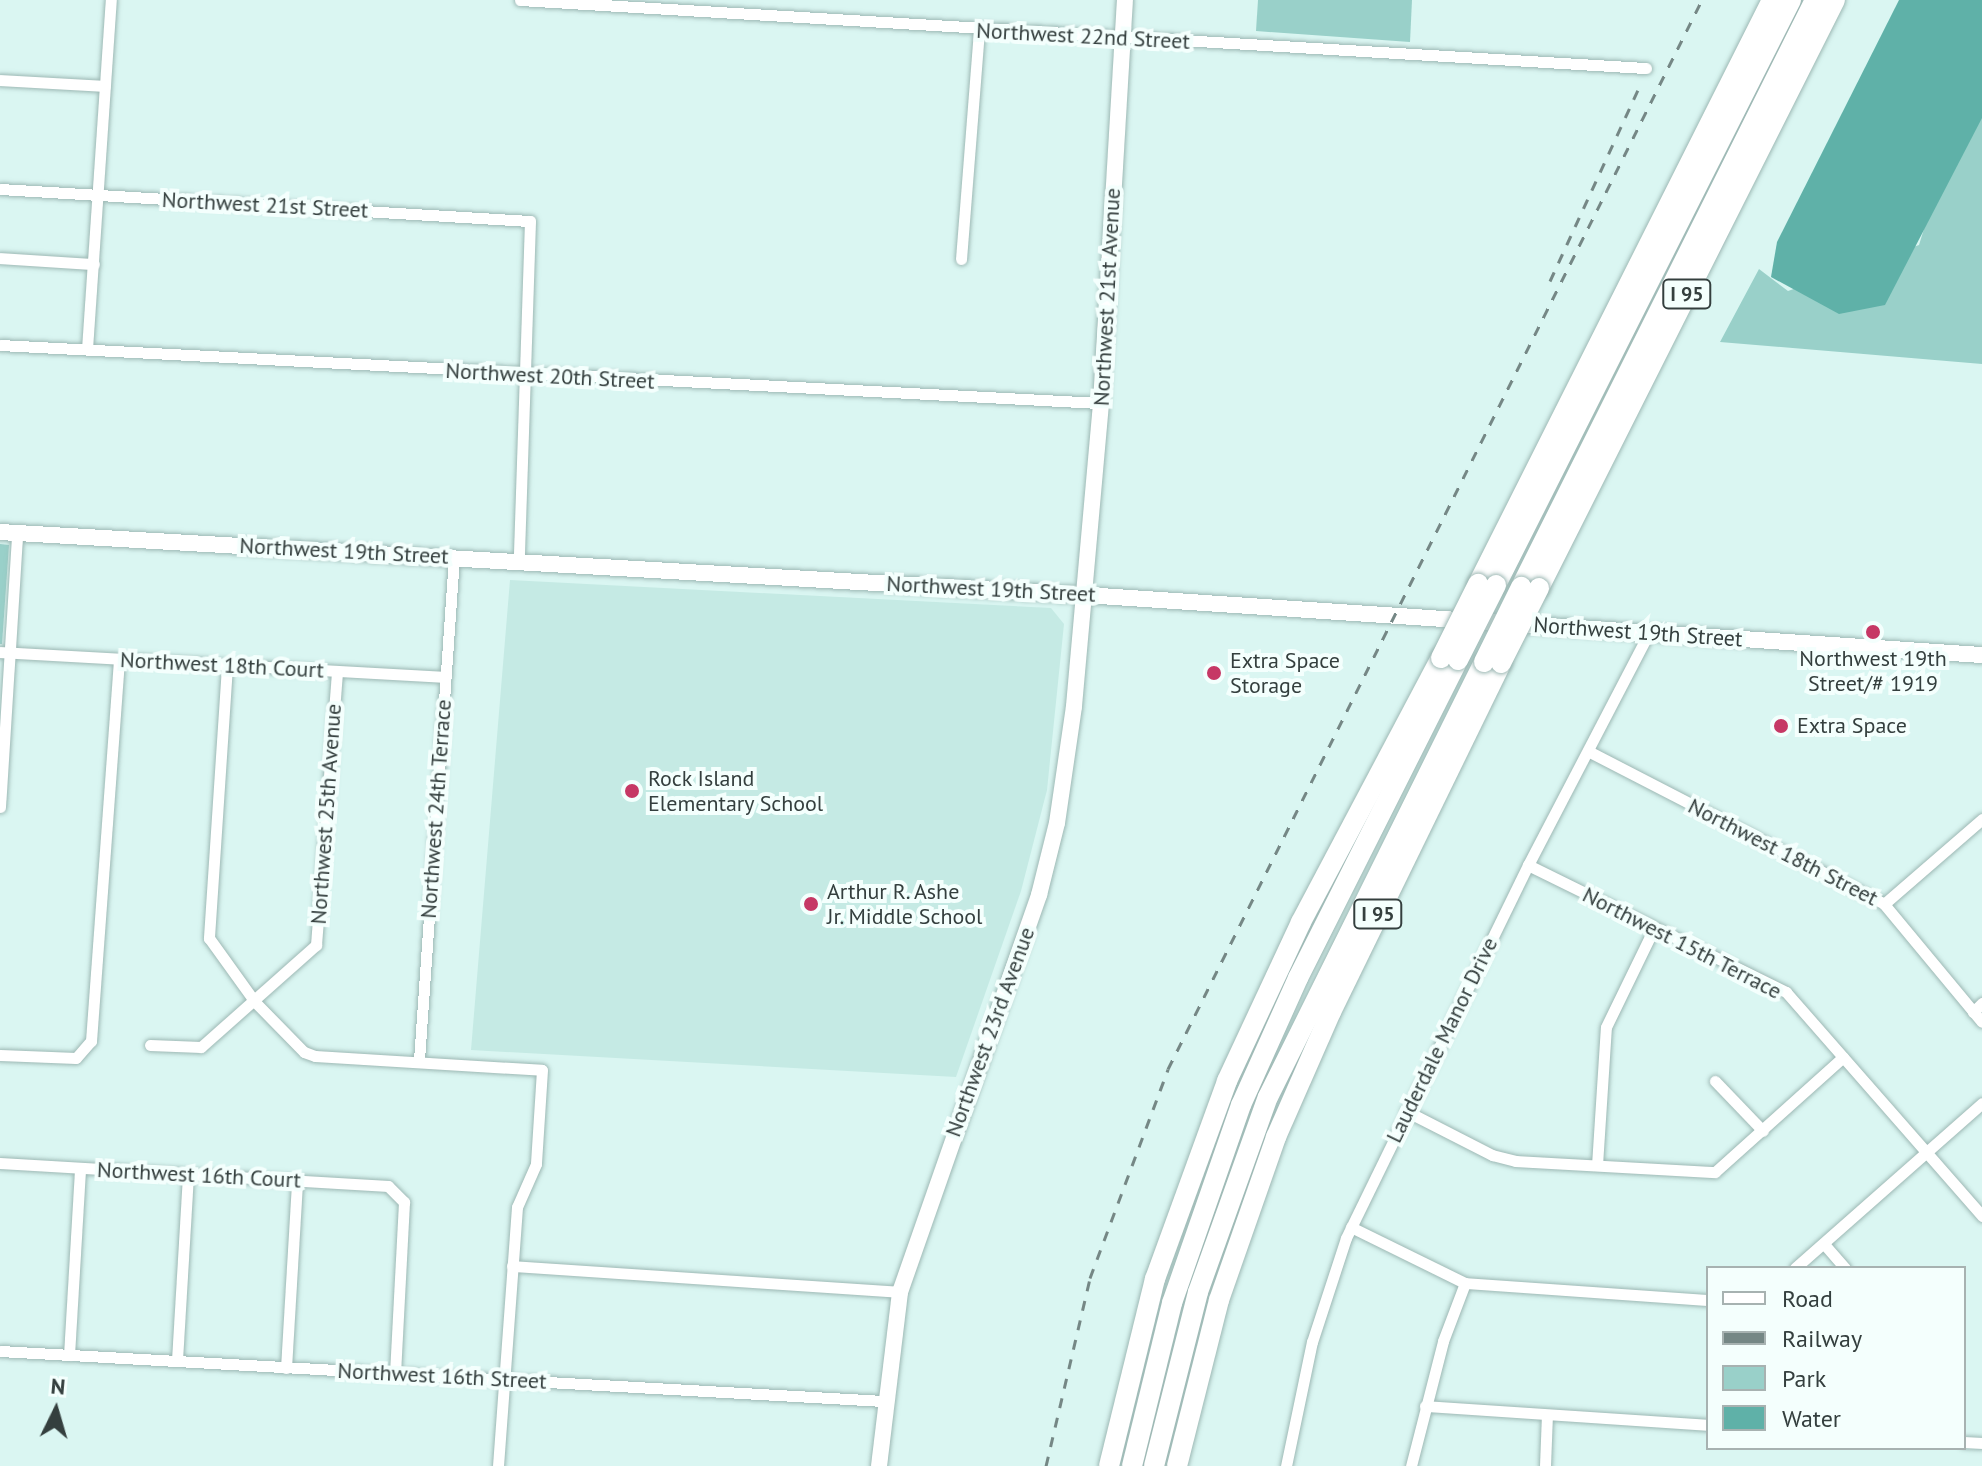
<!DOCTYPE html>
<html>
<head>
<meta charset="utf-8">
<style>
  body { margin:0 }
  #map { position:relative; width:1982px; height:1466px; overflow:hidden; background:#daf6f2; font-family:"PT Sans",sans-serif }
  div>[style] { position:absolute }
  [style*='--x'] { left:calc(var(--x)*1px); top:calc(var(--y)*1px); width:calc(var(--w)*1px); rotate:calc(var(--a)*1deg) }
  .built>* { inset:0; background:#c5eae4 }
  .green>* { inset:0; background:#99d0c9 }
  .water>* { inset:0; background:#5fb1a8 }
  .roads { filter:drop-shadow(0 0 2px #9db8b4) drop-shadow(0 0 2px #9db8b4) }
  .street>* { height:11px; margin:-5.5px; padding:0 5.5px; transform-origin:5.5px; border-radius:5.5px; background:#fff }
  .secondary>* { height:16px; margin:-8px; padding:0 8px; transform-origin:8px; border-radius:8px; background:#fff }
  .highway>* { height:20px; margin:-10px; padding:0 10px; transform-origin:10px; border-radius:10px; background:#fff }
  .rail>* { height:3px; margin-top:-1.5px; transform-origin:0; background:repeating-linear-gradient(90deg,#758785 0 10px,transparent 0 20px) }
  .bridges { filter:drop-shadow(0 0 2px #9db8b4) drop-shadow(0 0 2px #9db8b4) }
  .highway-bridge>* { height:20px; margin:-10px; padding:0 10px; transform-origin:10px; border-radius:10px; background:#fff }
  .dots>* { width:22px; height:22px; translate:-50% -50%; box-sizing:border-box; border:4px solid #f4fffd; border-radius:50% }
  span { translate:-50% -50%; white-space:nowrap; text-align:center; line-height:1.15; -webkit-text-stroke:8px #f4fffd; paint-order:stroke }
  .shield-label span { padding:2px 6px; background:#f4fffd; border:2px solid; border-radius:6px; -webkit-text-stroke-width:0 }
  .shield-label { font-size:20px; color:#343f3e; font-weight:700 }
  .street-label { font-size:22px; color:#343f3e }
  .poi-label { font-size:22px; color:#343f3e }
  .left { translate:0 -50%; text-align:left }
  .legend { position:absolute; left:1706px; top:1266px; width:260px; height:184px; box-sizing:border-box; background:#f4fffd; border:2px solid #a7b2b1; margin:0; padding:10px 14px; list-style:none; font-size:24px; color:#343f3e }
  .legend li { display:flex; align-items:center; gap:16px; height:40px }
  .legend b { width:40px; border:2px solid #a7b2b1 }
  .north { position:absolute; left:16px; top:1370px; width:80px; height:80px; -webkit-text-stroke:6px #f4fffd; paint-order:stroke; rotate:5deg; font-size:22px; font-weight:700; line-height:32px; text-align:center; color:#343f3e }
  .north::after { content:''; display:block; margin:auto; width:28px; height:36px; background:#343f3e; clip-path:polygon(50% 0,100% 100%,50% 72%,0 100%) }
</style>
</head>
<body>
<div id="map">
  <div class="built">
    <div style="clip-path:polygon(510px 580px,1051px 608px,1064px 624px,1047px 790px,1021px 891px,956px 1077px,471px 1050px)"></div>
  </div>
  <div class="green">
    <div style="clip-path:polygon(1258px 0,1412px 0,1410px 42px,1256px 31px)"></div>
    <div style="clip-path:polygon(1982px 108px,1982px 364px,1720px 342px,1759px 269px,1788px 291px,1919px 245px,1928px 216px)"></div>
    <div style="clip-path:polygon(0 544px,9px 545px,2px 644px,0 644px)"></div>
  </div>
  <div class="water">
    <div style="clip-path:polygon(1899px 0,1982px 0,1982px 118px,1885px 305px,1839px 314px,1771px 277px,1777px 242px)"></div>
  </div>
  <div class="roads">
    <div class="street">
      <div style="--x:520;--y:0;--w:1128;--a:3.46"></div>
      <div style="--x:0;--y:80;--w:105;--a:3.3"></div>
      <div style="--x:0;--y:189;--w:531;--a:3.46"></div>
      <div style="--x:530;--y:221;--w:339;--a:91.9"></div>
      <div style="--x:0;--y:258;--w:94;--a:3.7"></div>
      <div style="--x:961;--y:259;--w:229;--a:-85.5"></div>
      <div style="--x:0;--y:345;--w:1103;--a:3.02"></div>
      <div style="--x:87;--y:349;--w:350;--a:-86.1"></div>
      <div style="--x:0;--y:652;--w:446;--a:3.2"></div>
      <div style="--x:227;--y:666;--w:273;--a:93.8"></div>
      <div style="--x:209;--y:938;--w:79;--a:54.3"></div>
      <div style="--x:255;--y:1002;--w:70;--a:45.6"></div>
      <div style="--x:304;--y:1052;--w:12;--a:20"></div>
      <div style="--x:315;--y:1056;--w:227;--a:3.5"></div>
      <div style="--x:542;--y:1070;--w:94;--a:93.7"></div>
      <div style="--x:536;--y:1164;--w:47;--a:113.8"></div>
      <div style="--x:517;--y:1207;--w:260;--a:94.2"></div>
      <div style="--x:1588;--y:751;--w:333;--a:27.3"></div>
      <div style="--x:1884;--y:904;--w:153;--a:50.3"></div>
      <div style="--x:0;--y:807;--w:275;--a:-86.4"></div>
      <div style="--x:1528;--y:865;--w:288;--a:26.2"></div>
      <div style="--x:1786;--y:992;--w:298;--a:48.8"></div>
      <div style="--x:1884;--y:904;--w:130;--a:-40.9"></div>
      <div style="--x:1973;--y:1012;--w:13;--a:-45"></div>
      <div style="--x:150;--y:1045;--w:51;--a:2.2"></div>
      <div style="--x:201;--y:1047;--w:154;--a:-41.6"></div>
      <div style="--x:316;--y:945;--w:274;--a:-85.6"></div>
      <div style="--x:0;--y:1055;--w:76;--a:2.3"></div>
      <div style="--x:76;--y:1058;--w:23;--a:-49"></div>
      <div style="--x:91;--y:1041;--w:383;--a:-85.8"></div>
      <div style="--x:419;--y:1060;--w:504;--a:-86.02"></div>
      <div style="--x:1715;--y:1081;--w:69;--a:46.2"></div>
      <div style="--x:1406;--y:1111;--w:97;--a:27.1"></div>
      <div style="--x:1492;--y:1155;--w:25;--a:14"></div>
      <div style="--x:1516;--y:1161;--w:199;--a:3.2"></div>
      <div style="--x:1715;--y:1172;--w:172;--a:-41.9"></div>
      <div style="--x:0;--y:1163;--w:389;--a:3.4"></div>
      <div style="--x:388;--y:1186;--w:23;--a:45"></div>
      <div style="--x:404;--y:1202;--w:171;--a:93"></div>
      <div style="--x:1597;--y:1165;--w:138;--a:-86.3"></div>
      <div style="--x:1606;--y:1027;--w:110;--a:-64.1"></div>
      <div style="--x:1351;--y:1227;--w:127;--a:26.2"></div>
      <div style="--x:1465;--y:1283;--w:244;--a:4"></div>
      <div style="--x:1824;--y:1244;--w:32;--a:49"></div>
      <div style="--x:512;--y:1266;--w:389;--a:3.8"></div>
      <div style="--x:1795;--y:1268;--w:249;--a:-41.4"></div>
      <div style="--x:0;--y:1351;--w:885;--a:3.24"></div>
      <div style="--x:69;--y:1355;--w:186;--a:-86.6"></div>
      <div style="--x:177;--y:1360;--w:185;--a:-86.6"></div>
      <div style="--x:286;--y:1368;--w:187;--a:-86.6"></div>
      <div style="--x:1425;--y:1406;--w:284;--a:3.8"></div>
      <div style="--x:1964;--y:1442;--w:18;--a:3"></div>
      <div style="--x:1286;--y:1466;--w:127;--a:-78.2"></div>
      <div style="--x:1312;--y:1342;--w:109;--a:-71.9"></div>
      <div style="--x:1346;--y:1238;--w:415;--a:-64"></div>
      <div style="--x:1528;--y:865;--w:262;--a:-62.5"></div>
      <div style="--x:1411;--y:1466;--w:129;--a:-75.6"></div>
      <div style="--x:1443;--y:1341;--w:62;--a:-69.2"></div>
      <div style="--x:1545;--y:1466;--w:51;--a:-87.8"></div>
    </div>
    <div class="secondary">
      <div style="--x:0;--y:532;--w:1102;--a:3.33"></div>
      <div style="--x:1100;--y:596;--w:884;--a:3.83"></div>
      <div style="--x:879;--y:1466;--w:175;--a:-83.1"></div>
      <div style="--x:900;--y:1292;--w:421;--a:-70.7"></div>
      <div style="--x:1039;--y:895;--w:74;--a:-76"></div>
      <div style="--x:1057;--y:823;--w:118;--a:-81.7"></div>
      <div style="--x:1074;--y:706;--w:304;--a:-84.9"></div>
      <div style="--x:1101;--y:403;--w:404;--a:-86.6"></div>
    </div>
    <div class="highway">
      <div style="--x:1478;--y:584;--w:654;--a:-63.28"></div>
      <div style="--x:1496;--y:585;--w:655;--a:-63.24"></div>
      <div style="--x:1521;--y:587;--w:657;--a:-63.4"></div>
      <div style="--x:1539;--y:588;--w:658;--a:-63.28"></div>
      <div style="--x:1109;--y:1466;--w:193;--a:-76.2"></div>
      <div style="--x:1155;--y:1279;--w:211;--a:-70"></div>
      <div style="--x:1227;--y:1081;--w:175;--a:-65"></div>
      <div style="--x:1301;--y:922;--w:299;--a:-62.1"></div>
      <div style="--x:1132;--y:1466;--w:168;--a:-76.2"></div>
      <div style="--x:1172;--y:1303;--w:210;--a:-70.8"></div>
      <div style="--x:1241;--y:1105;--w:139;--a:-65.8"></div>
      <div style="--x:1298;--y:978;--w:356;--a:-63.3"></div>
      <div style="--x:1154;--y:1466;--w:179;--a:-75.8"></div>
      <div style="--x:1198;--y:1292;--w:207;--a:-70.3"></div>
      <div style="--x:1268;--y:1097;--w:486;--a:-63.6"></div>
      <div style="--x:1177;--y:1466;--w:171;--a:-75.8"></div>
      <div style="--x:1219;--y:1300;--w:173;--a:-70.7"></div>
      <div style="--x:1276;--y:1137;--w:137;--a:-66.3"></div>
      <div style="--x:1331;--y:1012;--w:388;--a:-64"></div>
    </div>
  </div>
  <div class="rail">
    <div style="--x:1550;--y:281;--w:216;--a:-65.3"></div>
    <div style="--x:1046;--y:1466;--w:193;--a:-76.8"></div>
    <div style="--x:1090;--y:1278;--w:223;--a:-69.5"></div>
    <div style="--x:1168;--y:1069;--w:1195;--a:-63.46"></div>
  </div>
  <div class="bridges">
    <div class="highway-bridge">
      <div style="--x:1441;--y:658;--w:83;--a:-63.4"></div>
      <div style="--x:1458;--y:660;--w:84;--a:-63.1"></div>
      <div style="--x:1484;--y:662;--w:84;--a:-63.7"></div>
      <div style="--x:1501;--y:663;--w:84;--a:-63.1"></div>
    </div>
  </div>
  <div class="dots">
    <div style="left:1873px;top:632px;background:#c63865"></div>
    <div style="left:1214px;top:673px;background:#c63865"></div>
    <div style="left:1781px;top:726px;background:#c63865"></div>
    <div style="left:632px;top:791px;background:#c63865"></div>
    <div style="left:811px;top:904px;background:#c63865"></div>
  </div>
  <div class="shield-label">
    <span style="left:1687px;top:294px">I 95</span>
    <span style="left:1378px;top:914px">I 95</span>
  </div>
  <div class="street-label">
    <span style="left:1083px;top:36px;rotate:3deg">Northwest 22nd Street</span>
    <span style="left:265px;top:205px;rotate:3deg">Northwest 21st Street</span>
    <span style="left:1107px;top:297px;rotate:-87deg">Northwest 21st Avenue</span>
    <span style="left:550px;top:376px;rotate:3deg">Northwest 20th Street</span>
    <span style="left:344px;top:551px;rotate:3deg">Northwest 19th Street</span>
    <span style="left:991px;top:589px;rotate:3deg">Northwest 19th Street</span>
    <span style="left:1638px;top:632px;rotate:4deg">Northwest 19th Street</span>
    <span style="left:222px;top:665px;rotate:3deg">Northwest 18th Court</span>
    <span style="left:436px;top:809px;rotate:-86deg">Northwest 24th Terrace</span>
    <span style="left:326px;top:814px;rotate:-86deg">Northwest 25th Avenue</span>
    <span style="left:1783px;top:852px;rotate:27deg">Northwest 18th Street</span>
    <span style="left:1682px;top:943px;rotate:27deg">Northwest 15th Terrace</span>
    <span style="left:990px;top:1032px;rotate:-70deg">Northwest 23rd Avenue</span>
    <span style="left:1442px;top:1040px;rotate:-64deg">Lauderdale Manor Drive</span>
    <span style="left:199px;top:1175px;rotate:3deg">Northwest 16th Court</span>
    <span style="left:442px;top:1376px;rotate:3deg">Northwest 16th Street</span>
  </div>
  <div class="poi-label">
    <span style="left:1873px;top:671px">Northwest 19th<br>Street/# 1919</span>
    <span class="left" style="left:1230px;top:673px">Extra Space<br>Storage</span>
    <span class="left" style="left:1797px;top:726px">Extra Space</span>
    <span class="left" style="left:648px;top:791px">Rock Island<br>Elementary School</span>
    <span class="left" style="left:827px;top:904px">Arthur R. Ashe<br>Jr. Middle School</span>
  </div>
  <ul class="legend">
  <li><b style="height:10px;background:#fff"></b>Road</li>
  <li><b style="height:10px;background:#758785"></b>Railway</li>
  <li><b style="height:22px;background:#99d0c9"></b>Park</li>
  <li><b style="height:22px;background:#5fb1a8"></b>Water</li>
  </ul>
  <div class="north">N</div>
</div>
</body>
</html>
